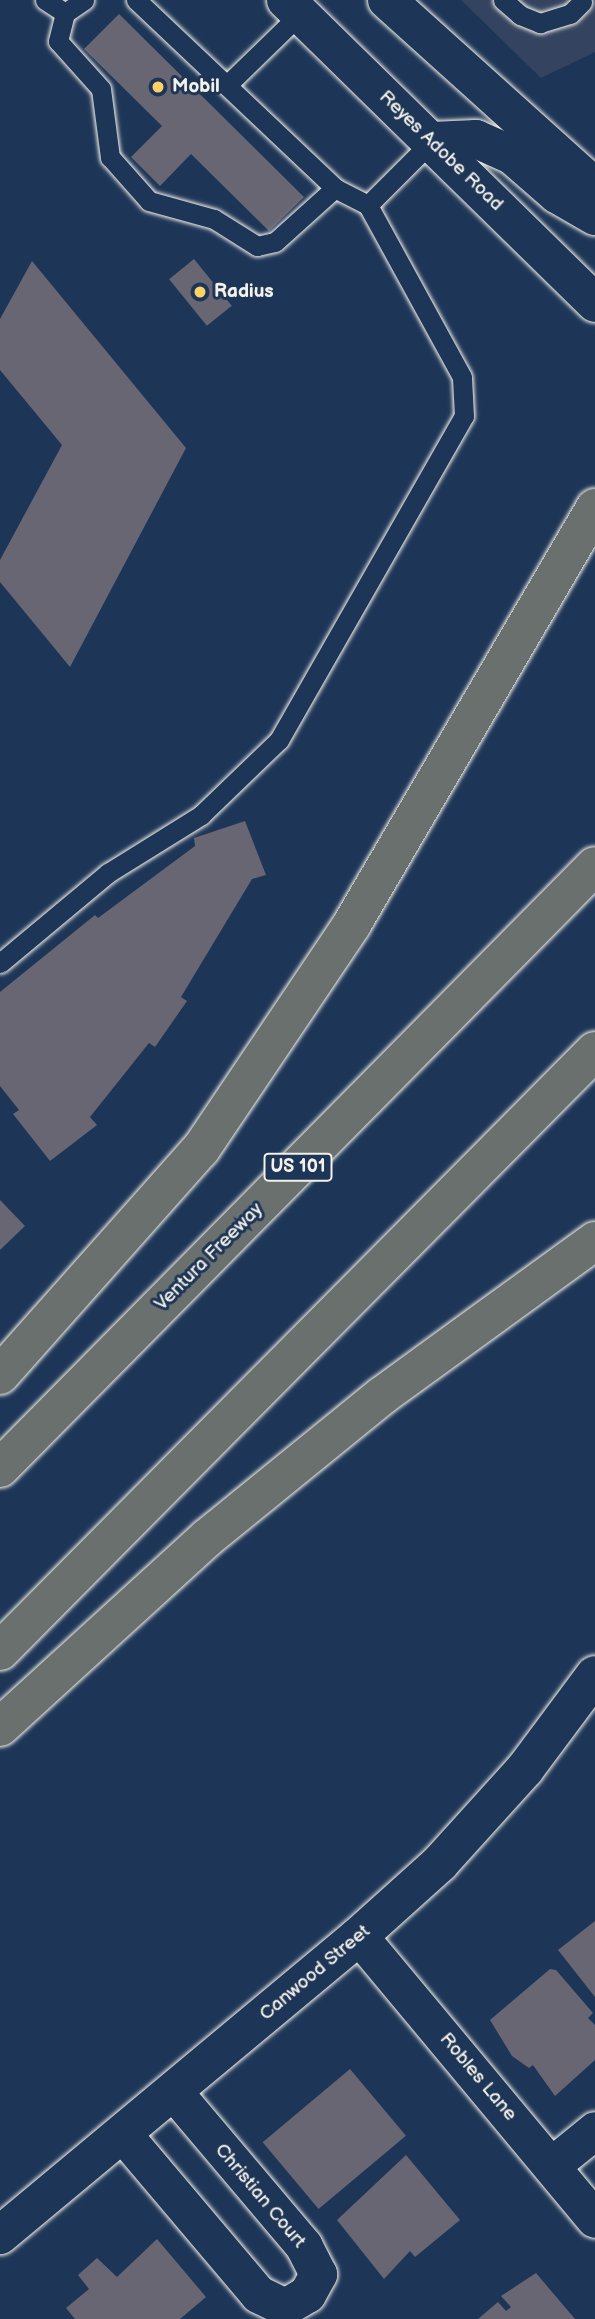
<!DOCTYPE html>
<html>
<head>
<meta charset="utf-8">
<style>
  body { margin:0 }
  #map { position:relative; width:595px; height:2319px; overflow:hidden; background:#1d3557; font-family:"Balsamiq Sans",sans-serif }
  div>[style] { position:absolute }
  [style*='--x'] { left:calc(var(--x)*1px); top:calc(var(--y)*1px); width:calc(var(--w)*1px); rotate:calc(var(--a)*1deg) }
  .built>* { inset:0; background:#344460 }
  .building>* { inset:0; background:#696674; transform-origin:0 0 }
  .roads { filter:drop-shadow(0 0 2px #f4f1e8) drop-shadow(0 0 2px #f4f1e8) }
  .lane>* { height:19px; margin:-9.5px; padding:0 9.5px; transform-origin:9.5px; border-radius:9.5px; background:#1d3557 }
  .street>* { height:37px; margin:-18.5px; padding:0 18.5px; transform-origin:18.5px; border-radius:18.5px; background:#1d3557 }
  .secondary>* { height:38px; margin:-19px; padding:0 19px; transform-origin:19px; border-radius:19px; background:#1d3557 }
  .highway>* { height:38px; margin:-19px; padding:0 19px; transform-origin:19px; border-radius:19px; background:#6a706d }
  .dots>* { width:19px; height:19px; translate:-50% -50%; box-sizing:border-box; border:4px solid #1d3557; border-radius:50% }
  span { translate:-50% -50%; white-space:nowrap; text-align:center; line-height:1.15; -webkit-text-stroke:6px #1d3557; paint-order:stroke }
  .shield-label span { padding:2px 5px; background:#1d3557; border:2px solid; border-radius:5px; -webkit-text-stroke-width:0 }
  .shield-label { font-size:18px; color:#f4f1e8; font-weight:700 }
  .poi-label { font-size:19px; color:#f4f1e8; font-weight:700 }
  .left { translate:0 -50%; text-align:left }
  .street-label { font-size:19px; color:#f4f1e8 }
</style>
</head>
<body>
<div id="map">
  <div class="built">
    <div style="clip-path:polygon(461px 0,595px 0,595px 52px,541px 78px)"></div>
  </div>
  <div class="building">
    <div style="clip-path:polygon(119px 14px,304px 197px,269px 231px,191px 154px,160px 186px,131px 157px,162px 126px,84px 49px)"></div>
    <div style="left:194px;top:259px;width:60px;height:32px;rotate:51deg"></div>
    <div style="clip-path:polygon(32px 261px,186px 448px,70px 667px,0 582px,0 560px,62px 445px,0 370px,0 319px)"></div>
    <div style="clip-path:polygon(245px 821px,266px 875px,252px 879px,181px 997px,187px 1001px,155px 1047px,149px 1043px,90px 1117px,97px 1125px,50px 1161px,13px 1114px,19px 1110px,0 1086px,0 992px,95px 915px,98px 918px,195px 846px,194px 838px)"></div>
    <div style="clip-path:polygon(0 1200px,25px 1226px,0 1250px)"></div>
    <div style="clip-path:polygon(595px 1921px,595px 1997px,558px 1950px)"></div>
    <div style="clip-path:polygon(550px 1969px,556px 1970px,593px 2013px,588px 2018px,595px 2025px,595px 2060px,555px 2096px,533px 2065px,529px 2068px,512px 2056px,490px 2020px)"></div>
    <div style="left:350px;top:2069px;width:87px;height:114px;rotate:50deg"></div>
    <div style="clip-path:polygon(406px 2155px,460px 2220px,415px 2257px,410px 2251px,384px 2279px,337px 2220px)"></div>
    <div style="clip-path:polygon(157px 2239px,206px 2297px,180px 2319px,75px 2319px,66px 2308px,89px 2289px,78px 2275px,97px 2258px,117px 2277px)"></div>
    <div style="clip-path:polygon(536px 2273px,575px 2319px,478px 2319px,498px 2302px,506px 2311px,511px 2307px,501px 2296px)"></div>
  </div>
  <div class="roads">
    <div class="lane">
      <div style="--x:45;--y:0;--w:24;--a:33"></div>
      <div style="--x:65;--y:13;--w:23;--a:-34"></div>
      <div style="--x:503;--y:0;--w:23;--a:41"></div>
      <div style="--x:520;--y:15;--w:22;--a:22"></div>
      <div style="--x:540;--y:23;--w:31;--a:-17"></div>
      <div style="--x:570;--y:14;--w:17;--a:-45"></div>
      <div style="--x:65;--y:13;--w:29;--a:104"></div>
      <div style="--x:58;--y:41;--w:64;--a:48.1"></div>
      <div style="--x:101;--y:89;--w:69;--a:82.5"></div>
      <div style="--x:110;--y:157;--w:59;--a:48.4"></div>
      <div style="--x:149;--y:201;--w:67;--a:15.5"></div>
      <div style="--x:214;--y:219;--w:51;--a:32.1"></div>
      <div style="--x:257;--y:246;--w:18;--a:-13"></div>
      <div style="--x:275;--y:242;--w:81;--a:-42"></div>
      <div style="--x:227;--y:85;--w:102;--a:-44.2"></div>
      <div style="--x:368;--y:205;--w:91;--a:-45"></div>
      <div style="--x:0;--y:963;--w:141;--a:-39.8"></div>
      <div style="--x:108;--y:873;--w:110;--a:-31.9"></div>
      <div style="--x:201;--y:815;--w:108;--a:-43.9"></div>
      <div style="--x:279;--y:740;--w:373;--a:-60.3"></div>
      <div style="--x:464;--y:416;--w:39;--a:-93"></div>
      <div style="--x:462;--y:377;--w:196;--a:-118.7"></div>
      <div style="--x:368;--y:205;--w:37;--a:-153"></div>
      <div style="--x:335;--y:188;--w:274;--a:-136.6"></div>
    </div>
    <div class="street">
      <div style="--x:359;--y:1936;--w:368;--a:50.2"></div>
      <div style="--x:122;--y:2133;--w:211;--a:49.8"></div>
      <div style="--x:258;--y:2294;--w:30;--a:26"></div>
      <div style="--x:285;--y:2307;--w:26;--a:-31"></div>
      <div style="--x:307;--y:2294;--w:23;--a:-61"></div>
      <div style="--x:318;--y:2274;--w:31;--a:-117"></div>
      <div style="--x:304;--y:2246;--w:202;--a:-130.2"></div>
      <div style="--x:552;--y:2165;--w:55;--a:-39.1"></div>
    </div>
    <div class="secondary">
      <div style="--x:286;--y:0;--w:433;--a:44.4"></div>
      <div style="--x:387;--y:0;--w:280;--a:42"></div>
      <div style="--x:432;--y:141;--w:44;--a:-2.6"></div>
      <div style="--x:476;--y:139;--w:39;--a:24"></div>
      <div style="--x:512;--y:155;--w:60;--a:40.9"></div>
      <div style="--x:557;--y:194;--w:44;--a:30.1"></div>
      <div style="--x:0;--y:2235;--w:467;--a:-39.8"></div>
      <div style="--x:359;--y:1936;--w:109;--a:-42"></div>
      <div style="--x:440;--y:1863;--w:127;--a:-47.9"></div>
      <div style="--x:525;--y:1769;--w:117;--a:-53.3"></div>
    </div>
    <div class="highway">
      <div style="--x:0;--y:1375;--w:302;--a:-48.4"></div>
      <div style="--x:201;--y:1149;--w:271;--a:-56.1"></div>
      <div style="--x:352;--y:924;--w:482;--a:-59.7"></div>
      <div style="--x:0;--y:1468;--w:846;--a:-45.34"></div>
      <div style="--x:0;--y:1651;--w:845;--a:-45.24"></div>
      <div style="--x:0;--y:1727;--w:280;--a:-42.4"></div>
      <div style="--x:207;--y:1538;--w:227;--a:-39.1"></div>
      <div style="--x:383;--y:1395;--w:262;--a:-36"></div>
    </div>
  </div>
  <div class="dots">
    <div style="left:158px;top:87px;background:#ffd166"></div>
    <div style="left:200px;top:292px;background:#ffd166"></div>
  </div>
  <div class="shield-label">
    <span style="left:298px;top:1167px">US 101</span>
  </div>
  <div class="poi-label">
    <span class="left" style="left:172px;top:87px">Mobil</span>
    <span class="left" style="left:214px;top:292px">Radius</span>
  </div>
  <div class="street-label">
    <span style="left:441px;top:151px;rotate:44deg">Reyes Adobe Road</span>
    <span style="left:209px;top:1257px;rotate:-45deg">Ventura Freeway</span>
    <span style="left:315px;top:1973px;rotate:-40deg">Canwood Street</span>
    <span style="left:478px;top:2077px;rotate:50deg">Robles Lane</span>
    <span style="left:260px;top:2196px;rotate:50deg">Christian Court</span>
  </div>
</div>
</body>
</html>
